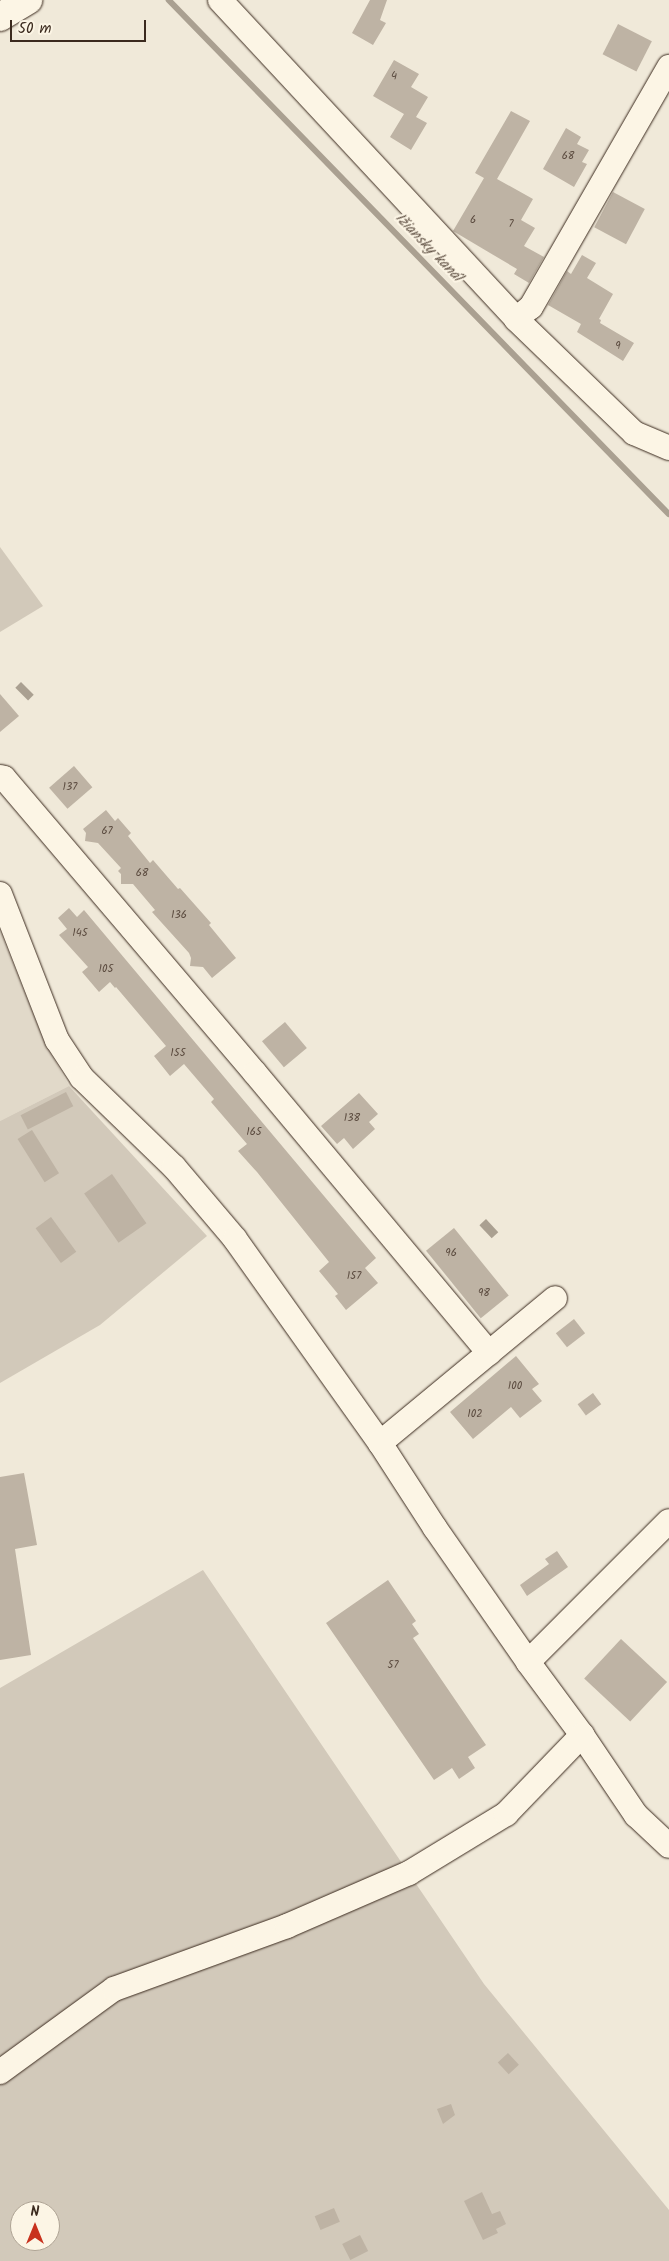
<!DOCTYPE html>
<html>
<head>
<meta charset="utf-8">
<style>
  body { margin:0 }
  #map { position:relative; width:669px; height:2261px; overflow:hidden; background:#f0e9d9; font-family:Kalam,sans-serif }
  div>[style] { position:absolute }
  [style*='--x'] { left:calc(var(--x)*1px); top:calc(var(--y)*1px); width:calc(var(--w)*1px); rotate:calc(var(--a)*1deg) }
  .built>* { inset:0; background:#e1d9c9 }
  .green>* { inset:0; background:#d2c9ba }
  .water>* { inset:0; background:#aaa091; transform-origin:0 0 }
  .stream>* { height:5.5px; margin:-2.75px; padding:0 2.75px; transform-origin:2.75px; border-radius:2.75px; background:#aaa091 }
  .building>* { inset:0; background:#beb3a4; transform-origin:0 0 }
  .roads { filter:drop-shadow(0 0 1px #3b2a1e) drop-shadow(0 0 1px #3b2a1e) }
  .minor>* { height:24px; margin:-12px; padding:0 12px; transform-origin:12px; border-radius:12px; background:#fcf5e5 }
  .major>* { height:28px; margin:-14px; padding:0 14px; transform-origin:14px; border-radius:14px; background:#fcf5e5 }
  span { translate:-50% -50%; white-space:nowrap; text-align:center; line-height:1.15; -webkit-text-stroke:4.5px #fcf5e5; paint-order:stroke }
  .number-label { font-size:11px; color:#5c4c40 }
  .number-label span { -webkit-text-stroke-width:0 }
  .water-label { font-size:15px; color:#625346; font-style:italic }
  .north { position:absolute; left:10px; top:2201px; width:50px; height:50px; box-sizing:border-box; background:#fcf5e5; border:1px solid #afa495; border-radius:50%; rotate:0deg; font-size:14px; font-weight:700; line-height:20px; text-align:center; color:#3b2a1e }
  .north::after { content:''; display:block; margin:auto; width:18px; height:22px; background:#c8321e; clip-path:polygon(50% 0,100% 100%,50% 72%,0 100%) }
  .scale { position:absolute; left:10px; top:20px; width:136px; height:22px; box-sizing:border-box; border:2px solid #3b2a1e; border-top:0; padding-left:6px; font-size:15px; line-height:18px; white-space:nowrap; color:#3b2a1e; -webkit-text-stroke:4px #fcf5e5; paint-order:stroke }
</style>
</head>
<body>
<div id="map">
  <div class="built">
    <div style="clip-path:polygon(0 931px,45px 1043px,69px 1086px,0 1121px)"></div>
  </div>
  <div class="green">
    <div style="clip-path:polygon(0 547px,43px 606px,0 632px)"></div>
    <div style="clip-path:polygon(69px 1086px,207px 1236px,100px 1325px,0 1383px,0 1121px)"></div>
    <div style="clip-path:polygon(evenodd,203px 1570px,484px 1984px,669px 2210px,669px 2261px,0 2261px,0 1688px,203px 1570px,20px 2211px,50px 2211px,50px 2241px,20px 2241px,20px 2211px)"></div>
  </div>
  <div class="water">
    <div style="left:21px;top:682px;width:18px;height:8px;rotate:45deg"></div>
    <div style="left:486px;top:1219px;width:18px;height:9px;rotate:47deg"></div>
  </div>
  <div class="stream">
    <div style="--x:169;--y:0;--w:717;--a:45.79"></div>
  </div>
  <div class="building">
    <div style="clip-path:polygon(370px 0,387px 0,380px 20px,386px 23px,373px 45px,352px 33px)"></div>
    <div style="left:618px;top:24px;width:38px;height:34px;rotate:27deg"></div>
    <div style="clip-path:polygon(394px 60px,419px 74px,411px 87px,428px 97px,416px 117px,427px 123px,411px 150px,390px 137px,404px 114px,373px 96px)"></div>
    <div style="clip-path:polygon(511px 111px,530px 121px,497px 179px,533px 199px,521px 220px,535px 228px,524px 246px,544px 257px,529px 283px,514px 274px,517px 269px,453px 231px,484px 178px,475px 173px)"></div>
    <div style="clip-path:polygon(566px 128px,581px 137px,577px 144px,589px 150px,582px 162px,587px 164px,574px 187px,543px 169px)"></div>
    <div style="left:613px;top:192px;width:36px;height:40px;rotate:28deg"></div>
    <div style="clip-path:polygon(582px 255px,596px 263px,587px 278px,613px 294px,599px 319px,601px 320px,600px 323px,634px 343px,623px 361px,577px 332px,581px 324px,548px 305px,567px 271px,571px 274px)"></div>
    <div style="clip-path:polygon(0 694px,19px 716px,0 732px)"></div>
    <div style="left:74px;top:766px;width:28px;height:33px;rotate:49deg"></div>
    <div style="clip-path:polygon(106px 810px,115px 821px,118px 818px,131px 833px,128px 836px,150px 863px,153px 860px,178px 889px,180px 888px,211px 923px,209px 925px,236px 958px,212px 978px,203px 967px,190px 966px,191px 958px,189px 953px,152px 912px,155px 910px,133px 884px,121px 884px,121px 874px,118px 871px,121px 868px,98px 843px,85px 841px,86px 833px,83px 829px)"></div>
    <div style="clip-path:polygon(69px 908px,77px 917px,84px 910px,376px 1258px,365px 1268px,378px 1283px,346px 1310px,335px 1296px,338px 1294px,319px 1271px,329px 1262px,257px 1172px,238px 1151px,247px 1144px,211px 1102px,214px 1099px,184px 1064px,170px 1076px,154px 1056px,166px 1046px,116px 987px,115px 988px,110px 982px,99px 992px,82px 972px,88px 967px,59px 935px,67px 929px,58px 918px)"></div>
    <div style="left:285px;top:1022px;width:34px;height:30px;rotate:50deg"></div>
    <div style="left:66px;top:1092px;width:16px;height:51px;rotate:63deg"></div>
    <div style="clip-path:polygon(359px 1093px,378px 1114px,369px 1122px,375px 1129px,353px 1149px,344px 1138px,337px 1144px,321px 1126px)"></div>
    <div style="left:32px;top:1130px;width:51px;height:17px;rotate:58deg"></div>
    <div style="left:112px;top:1174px;width:60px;height:34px;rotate:55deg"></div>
    <div style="left:51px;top:1217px;width:43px;height:19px;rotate:54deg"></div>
    <div style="left:454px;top:1228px;width:87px;height:36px;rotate:51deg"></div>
    <div style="left:574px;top:1319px;width:18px;height:23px;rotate:52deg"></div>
    <div style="clip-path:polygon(516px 1356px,539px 1384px,532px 1389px,542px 1401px,520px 1418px,511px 1407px,473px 1439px,450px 1412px)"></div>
    <div style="left:593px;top:1393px;width:14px;height:19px;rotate:54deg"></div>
    <div style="clip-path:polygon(24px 1473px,37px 1545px,15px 1549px,31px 1655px,0 1660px,0 1477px)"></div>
    <div style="clip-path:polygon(557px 1551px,568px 1567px,527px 1596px,520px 1585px,549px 1564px,545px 1559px)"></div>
    <div style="clip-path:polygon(388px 1580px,416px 1621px,412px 1624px,419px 1634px,413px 1638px,486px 1745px,468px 1757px,475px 1768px,459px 1779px,452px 1768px,434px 1780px,326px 1623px)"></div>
    <div style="left:621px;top:1639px;width:63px;height:54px;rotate:43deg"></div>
    <div style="left:508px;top:2053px;width:16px;height:14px;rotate:47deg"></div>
    <div style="clip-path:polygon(451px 2104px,455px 2115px,443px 2124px,437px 2109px)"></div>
    <div style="clip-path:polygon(482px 2192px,492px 2214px,500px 2211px,506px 2224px,496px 2229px,498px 2233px,483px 2240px,464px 2201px)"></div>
    <div style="left:334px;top:2208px;width:15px;height:21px;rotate:67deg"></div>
    <div style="left:360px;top:2235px;width:18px;height:20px;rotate:63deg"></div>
  </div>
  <div class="roads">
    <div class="minor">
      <div style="--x:220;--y:0;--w:435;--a:47.1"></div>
      <div style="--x:516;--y:319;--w:164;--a:44"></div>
      <div style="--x:634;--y:433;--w:38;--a:23"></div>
      <div style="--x:516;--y:319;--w:19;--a:-39"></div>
      <div style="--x:531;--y:307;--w:277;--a:-60.1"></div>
      <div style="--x:0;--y:777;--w:4;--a:14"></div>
      <div style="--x:4;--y:778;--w:387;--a:49.6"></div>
      <div style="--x:255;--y:1073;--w:365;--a:50.1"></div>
      <div style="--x:0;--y:894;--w:157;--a:68.7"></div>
      <div style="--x:57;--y:1040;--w:45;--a:56.7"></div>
      <div style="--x:82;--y:1078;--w:128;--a:44.1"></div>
      <div style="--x:174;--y:1167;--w:94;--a:49.7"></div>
      <div style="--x:235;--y:1239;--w:250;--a:54.6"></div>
      <div style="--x:380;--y:1443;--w:101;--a:57.1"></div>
      <div style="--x:435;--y:1528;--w:163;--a:55.2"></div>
      <div style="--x:528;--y:1662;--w:91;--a:53.5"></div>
      <div style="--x:582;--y:1735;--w:97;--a:56"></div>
      <div style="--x:636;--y:1815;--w:45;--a:43.2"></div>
      <div style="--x:380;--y:1443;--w:227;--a:-39.6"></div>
      <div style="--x:528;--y:1662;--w:199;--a:-45"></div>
      <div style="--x:0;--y:2072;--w:141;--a:-36.1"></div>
      <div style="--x:114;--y:1989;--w:184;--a:-20"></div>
      <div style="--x:287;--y:1926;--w:133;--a:-23.5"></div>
      <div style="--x:409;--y:1873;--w:114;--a:-31.3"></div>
      <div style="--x:506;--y:1814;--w:110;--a:-46.1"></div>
    </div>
    <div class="major">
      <div style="--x:0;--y:17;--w:33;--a:-31"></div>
    </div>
  </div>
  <div class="number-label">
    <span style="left:394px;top:76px">4</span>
    <span style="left:568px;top:156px">68</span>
    <span style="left:473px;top:220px">6</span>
    <span style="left:511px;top:224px">7</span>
    <span style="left:618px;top:346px">9</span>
    <span style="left:70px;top:787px">137</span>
    <span style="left:107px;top:831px">67</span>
    <span style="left:142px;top:873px">68</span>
    <span style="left:179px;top:915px">136</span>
    <span style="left:80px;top:933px">145</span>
    <span style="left:106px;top:969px">105</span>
    <span style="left:178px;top:1053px">155</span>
    <span style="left:352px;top:1118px">138</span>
    <span style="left:254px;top:1132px">165</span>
    <span style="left:451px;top:1253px">96</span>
    <span style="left:354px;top:1276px">157</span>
    <span style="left:484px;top:1293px">98</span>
    <span style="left:515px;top:1386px">100</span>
    <span style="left:475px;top:1414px">102</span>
    <span style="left:393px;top:1665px">57</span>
  </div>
  <div class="water-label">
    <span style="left:428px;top:248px;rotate:46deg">Ižiansky kanál</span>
  </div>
  <div class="north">N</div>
  <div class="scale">50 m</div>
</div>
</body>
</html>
